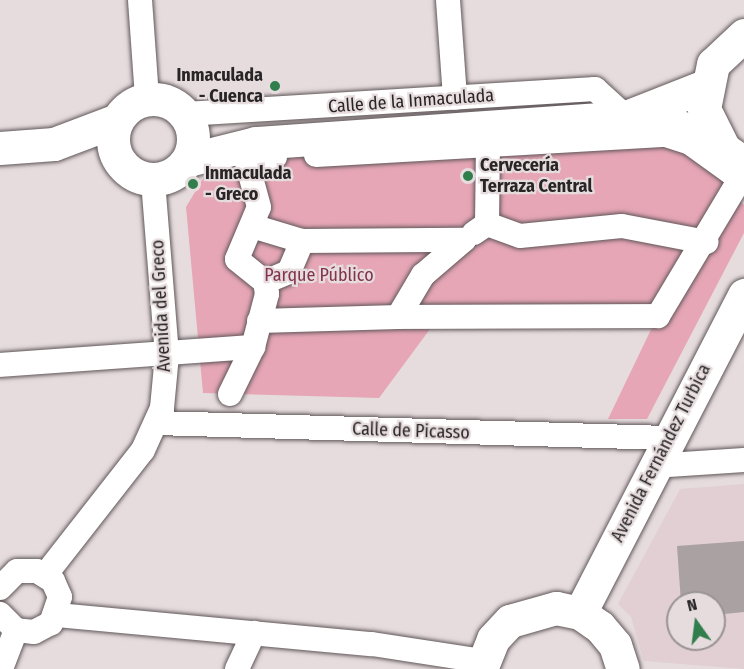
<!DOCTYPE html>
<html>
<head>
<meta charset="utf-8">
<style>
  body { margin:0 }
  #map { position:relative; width:744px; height:669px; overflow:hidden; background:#e6dcde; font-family:"Fira Sans Condensed",sans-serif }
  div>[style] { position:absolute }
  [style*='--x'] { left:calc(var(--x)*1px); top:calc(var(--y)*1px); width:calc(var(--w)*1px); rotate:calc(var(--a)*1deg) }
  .built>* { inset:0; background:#e1cfd3 }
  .green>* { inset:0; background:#e6a6b6 }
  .building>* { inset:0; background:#aaa1a3 }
  .roads { filter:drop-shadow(0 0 2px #605759) drop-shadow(0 0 2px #605759) }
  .street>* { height:24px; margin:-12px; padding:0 12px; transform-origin:12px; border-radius:12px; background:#fff }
  .secondary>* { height:33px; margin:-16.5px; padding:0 16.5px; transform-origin:16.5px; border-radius:16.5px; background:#fff }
  .secondary>.ring { margin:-16.5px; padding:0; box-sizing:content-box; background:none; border:33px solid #fff; border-radius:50% }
  .dots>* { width:16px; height:16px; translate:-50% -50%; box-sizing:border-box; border:3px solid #e6dcde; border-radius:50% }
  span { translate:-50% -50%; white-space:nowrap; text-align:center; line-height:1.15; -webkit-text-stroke:4.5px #e6dcde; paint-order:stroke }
  .poi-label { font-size:18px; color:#282526; font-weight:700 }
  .right { translate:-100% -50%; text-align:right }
  .left { translate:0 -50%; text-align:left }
  .street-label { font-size:18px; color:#282526 }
  .park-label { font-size:18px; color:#83334d }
  .north { position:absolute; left:666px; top:591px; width:60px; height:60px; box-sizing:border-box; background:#e6dcde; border:2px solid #9a9394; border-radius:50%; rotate:346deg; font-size:16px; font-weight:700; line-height:24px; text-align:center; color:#282526 }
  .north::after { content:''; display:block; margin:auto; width:21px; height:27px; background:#317e4d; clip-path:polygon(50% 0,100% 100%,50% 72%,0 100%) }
</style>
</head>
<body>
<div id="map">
  <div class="built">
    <div style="clip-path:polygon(evenodd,744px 484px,744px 669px,644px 661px,631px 617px,618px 604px,680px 489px,744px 484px,678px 603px,714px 603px,714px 639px,678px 639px,678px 603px)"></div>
  </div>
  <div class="green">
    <div style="clip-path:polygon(666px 135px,708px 166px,744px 205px,744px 233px,647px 419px,608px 419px,657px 317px,436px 321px,379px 398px,203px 393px,186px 207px,213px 162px)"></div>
  </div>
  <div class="building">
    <div style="clip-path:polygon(744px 541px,744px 612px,714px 615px,714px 603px,681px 603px,677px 546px)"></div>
  </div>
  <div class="roads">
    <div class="street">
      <div style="--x:140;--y:0;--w:98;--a:85.9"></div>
      <div style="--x:448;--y:0;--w:98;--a:85.9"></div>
      <div style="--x:185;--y:114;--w:411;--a:-3.5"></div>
      <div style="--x:595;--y:89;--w:42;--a:42.1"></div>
      <div style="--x:316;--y:155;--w:351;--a:-3.3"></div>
      <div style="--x:666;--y:135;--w:25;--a:18"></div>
      <div style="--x:690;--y:143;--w:62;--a:35.8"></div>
      <div style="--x:740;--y:179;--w:160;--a:120.9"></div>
      <div style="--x:658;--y:316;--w:260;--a:179.8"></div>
      <div style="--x:487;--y:224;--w:35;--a:20"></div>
      <div style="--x:520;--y:236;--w:102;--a:-5.6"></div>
      <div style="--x:622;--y:226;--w:86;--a:10.8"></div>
      <div style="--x:252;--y:226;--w:52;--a:16.7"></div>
      <div style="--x:302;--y:241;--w:162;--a:-0.4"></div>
      <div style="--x:464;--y:240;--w:54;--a:139.5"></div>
      <div style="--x:423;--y:275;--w:49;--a:120.8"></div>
      <div style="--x:398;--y:317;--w:139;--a:178.4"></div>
      <div style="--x:474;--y:233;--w:16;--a:-35"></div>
      <div style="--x:487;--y:224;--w:78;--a:-89.3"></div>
      <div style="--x:265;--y:282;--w:26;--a:-23"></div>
      <div style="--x:289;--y:272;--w:34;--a:-67"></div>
      <div style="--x:0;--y:365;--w:254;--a:-4.1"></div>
      <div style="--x:253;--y:347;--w:55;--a:-75.2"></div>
      <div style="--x:267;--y:294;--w:12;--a:-99"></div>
      <div style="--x:265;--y:282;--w:36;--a:-141"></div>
      <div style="--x:237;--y:259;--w:56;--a:-67.1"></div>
      <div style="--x:259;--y:207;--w:50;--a:-105.2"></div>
      <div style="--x:246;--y:159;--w:29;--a:-4"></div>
      <div style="--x:230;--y:394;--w:52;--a:-63.9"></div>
      <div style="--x:156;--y:423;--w:511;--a:1.68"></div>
      <div style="--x:653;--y:466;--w:91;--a:-3.8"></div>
      <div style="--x:46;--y:574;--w:157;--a:-52"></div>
      <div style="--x:143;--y:450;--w:46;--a:-65.7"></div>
      <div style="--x:162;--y:408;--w:53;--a:-84.6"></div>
      <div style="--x:167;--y:355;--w:176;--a:-94.6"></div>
      <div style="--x:0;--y:588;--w:24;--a:-45"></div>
      <div style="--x:17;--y:571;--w:20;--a:0"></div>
      <div style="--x:37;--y:571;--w:19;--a:32"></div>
      <div style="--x:53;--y:581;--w:17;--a:66"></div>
      <div style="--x:60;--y:597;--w:28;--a:109"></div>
      <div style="--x:51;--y:623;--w:19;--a:152"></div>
      <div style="--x:34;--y:632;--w:18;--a:-174"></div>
      <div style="--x:16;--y:630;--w:23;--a:-135"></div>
      <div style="--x:57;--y:615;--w:316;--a:5.3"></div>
      <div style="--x:372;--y:644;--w:111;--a:8.8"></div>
      <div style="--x:1;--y:669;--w:42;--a:-69"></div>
      <div style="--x:237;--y:669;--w:40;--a:-65"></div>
    </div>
    <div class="secondary">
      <div style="--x:744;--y:35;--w:42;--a:136.9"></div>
      <div style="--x:713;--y:64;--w:46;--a:101.3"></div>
      <div style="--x:704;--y:109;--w:45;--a:63.4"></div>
      <div style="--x:724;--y:149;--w:24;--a:35"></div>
      <div class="ring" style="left:113px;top:99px;width:47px;height:47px"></div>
      <div style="--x:637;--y:114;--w:83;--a:16.9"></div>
      <div style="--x:0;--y:148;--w:54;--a:-4.2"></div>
      <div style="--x:54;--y:144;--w:65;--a:-20.7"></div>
      <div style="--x:188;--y:160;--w:70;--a:-14"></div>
      <div style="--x:256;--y:143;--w:371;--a:-4"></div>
      <div style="--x:626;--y:117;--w:85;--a:-21.4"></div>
      <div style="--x:580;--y:613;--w:358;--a:-62.7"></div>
      <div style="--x:481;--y:669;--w:32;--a:-68"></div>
      <div style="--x:493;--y:639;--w:25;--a:-47"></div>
      <div style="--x:510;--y:621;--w:48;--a:-15.8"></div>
      <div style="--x:556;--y:608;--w:25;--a:12"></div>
      <div style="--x:580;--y:613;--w:24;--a:35"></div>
      <div style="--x:600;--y:627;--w:23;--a:50"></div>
      <div style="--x:615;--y:645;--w:25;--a:72"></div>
    </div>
  </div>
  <div class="dots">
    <div style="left:275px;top:86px;background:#317e4d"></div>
    <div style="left:468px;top:176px;background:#317e4d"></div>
    <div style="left:193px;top:184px;background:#317e4d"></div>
  </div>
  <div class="poi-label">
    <span class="right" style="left:263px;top:86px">Inmaculada<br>- Cuenca</span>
    <span class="left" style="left:480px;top:176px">Cervecería<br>Terraza Central</span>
    <span class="left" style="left:205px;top:184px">Inmaculada<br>- Greco</span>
  </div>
  <div class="street-label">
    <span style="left:411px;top:101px;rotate:-4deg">Calle de la Inmaculada</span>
    <span style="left:161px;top:306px;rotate:-93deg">Avenida del Greco</span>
    <span style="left:411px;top:431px;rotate:2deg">Calle de Picasso</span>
    <span style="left:661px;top:453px;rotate:-63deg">Avenida Fernández Turbica</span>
  </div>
  <div class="park-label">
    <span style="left:319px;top:275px">Parque Público</span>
  </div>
  <div class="north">N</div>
</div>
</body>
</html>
